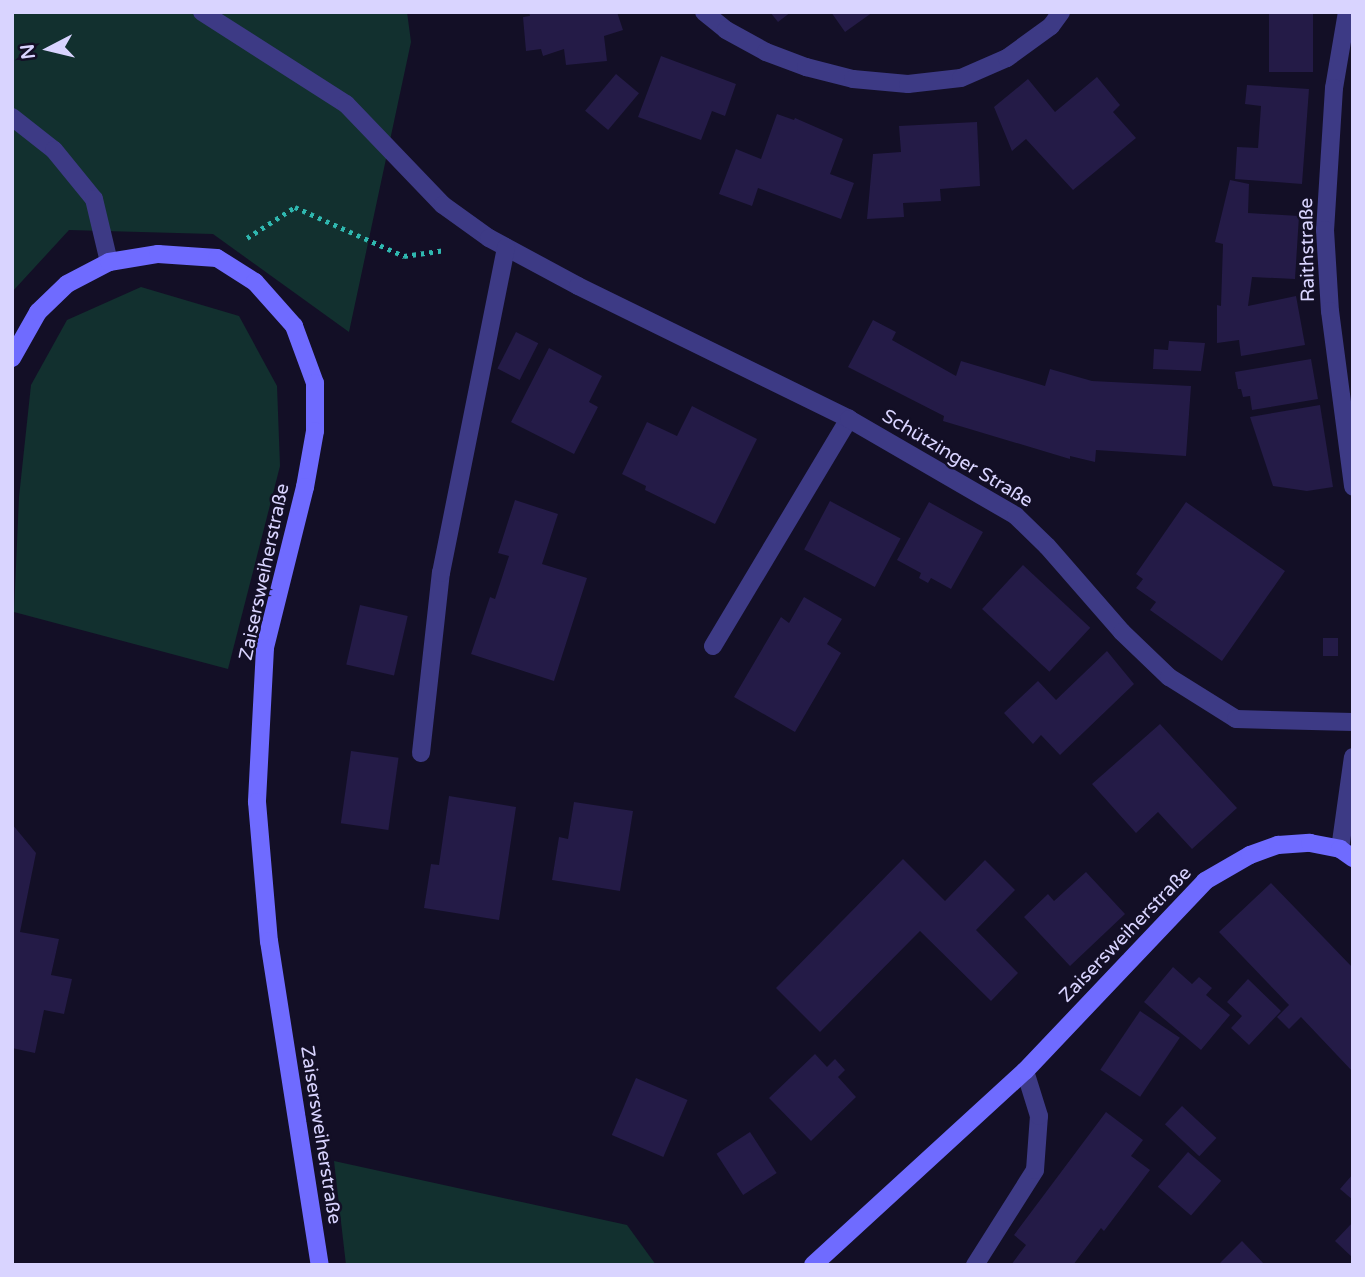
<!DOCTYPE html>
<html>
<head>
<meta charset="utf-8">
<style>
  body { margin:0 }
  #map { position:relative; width:1365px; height:1277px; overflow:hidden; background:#130f26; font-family:"Varela Round",sans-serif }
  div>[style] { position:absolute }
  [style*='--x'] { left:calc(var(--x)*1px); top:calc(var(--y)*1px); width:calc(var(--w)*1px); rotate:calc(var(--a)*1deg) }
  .green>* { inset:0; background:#12302f }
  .building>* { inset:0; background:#241b47; transform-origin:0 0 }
  .path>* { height:4.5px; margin-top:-2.25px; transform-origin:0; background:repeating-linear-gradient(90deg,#2fb8b0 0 3.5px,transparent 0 8.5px) }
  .service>* { height:18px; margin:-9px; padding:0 9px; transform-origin:9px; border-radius:9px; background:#3d3a85 }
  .minor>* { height:18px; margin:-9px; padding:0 9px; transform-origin:9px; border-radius:9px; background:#3d3a85 }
  .secondary>* { height:18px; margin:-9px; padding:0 9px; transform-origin:9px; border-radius:9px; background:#6f6bff }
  span { translate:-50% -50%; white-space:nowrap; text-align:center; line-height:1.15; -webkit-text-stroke:5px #130f26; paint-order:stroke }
  .street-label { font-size:19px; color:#d9d4ff }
  .frame { position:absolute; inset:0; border:14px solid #d9d4ff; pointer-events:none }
  .north { position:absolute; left:14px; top:14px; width:70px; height:70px; -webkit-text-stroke:5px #130f26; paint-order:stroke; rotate:263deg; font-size:19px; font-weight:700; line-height:28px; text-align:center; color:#d9d4ff }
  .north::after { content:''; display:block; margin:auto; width:24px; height:32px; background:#d9d4ff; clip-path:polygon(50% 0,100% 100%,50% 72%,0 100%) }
</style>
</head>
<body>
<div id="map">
  <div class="green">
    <div style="clip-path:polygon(12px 12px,407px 12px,411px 42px,349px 332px,213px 234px,69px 230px,12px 292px)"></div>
    <div style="clip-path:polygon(141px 287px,239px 316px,277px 386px,280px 466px,228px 669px,14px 612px,19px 497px,31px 385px,67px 320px)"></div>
    <div style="clip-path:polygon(334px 1161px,627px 1225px,656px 1265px,346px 1265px)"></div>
  </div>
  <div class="building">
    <div style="clip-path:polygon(529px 12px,617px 12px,623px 30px,604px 36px,607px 61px,566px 65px,564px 49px,543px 56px,541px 49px,526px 51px,523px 17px,530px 16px)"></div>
    <div style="clip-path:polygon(770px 12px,791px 12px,778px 22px)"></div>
    <div style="clip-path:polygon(831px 12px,873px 12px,845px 32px)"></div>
    <div style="left:1269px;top:12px;width:44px;height:60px"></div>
    <div style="clip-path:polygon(661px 56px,736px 84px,725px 116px,712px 111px,701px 140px,638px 117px)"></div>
    <div style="left:616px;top:74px;width:30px;height:48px;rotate:40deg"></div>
    <div style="clip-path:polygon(1097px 77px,1120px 105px,1113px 112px,1136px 138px,1073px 190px,1026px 139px,1012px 151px,994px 107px,1028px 79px,1055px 112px)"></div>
    <div style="clip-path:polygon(1247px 85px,1309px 89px,1302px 184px,1235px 179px,1237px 147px,1258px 148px,1261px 106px,1245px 104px)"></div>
    <div style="clip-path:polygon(777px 114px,794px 120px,795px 118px,843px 139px,830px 174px,854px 183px,841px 219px,758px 188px,752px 206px,719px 194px,736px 149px,761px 159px)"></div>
    <div style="clip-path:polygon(977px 122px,980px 186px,940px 189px,941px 201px,903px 203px,904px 217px,867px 219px,873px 154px,901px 152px,899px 126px)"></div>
    <div style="clip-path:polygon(1230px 180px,1249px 184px,1248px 213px,1299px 216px,1295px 279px,1252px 277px,1248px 306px,1296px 296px,1305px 345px,1241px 356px,1239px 340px,1217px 343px,1217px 305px,1221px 306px,1223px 244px,1215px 242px)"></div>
    <div style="clip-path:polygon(873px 320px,896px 332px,892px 340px,956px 376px,961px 361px,1045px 386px,1050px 369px,1092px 381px,1191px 386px,1186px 456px,1096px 450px,1095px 462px,1070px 456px,1070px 459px,943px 421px,944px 416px,848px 367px)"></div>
    <div style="left:516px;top:332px;width:25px;height:41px;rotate:27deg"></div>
    <div style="clip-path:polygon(1169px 341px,1205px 343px,1201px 371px,1153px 369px,1154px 349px,1168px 350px)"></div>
    <div style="clip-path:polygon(549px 348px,602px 376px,589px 402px,598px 407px,574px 454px,511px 422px)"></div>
    <div style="clip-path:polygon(1311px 359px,1318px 399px,1252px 410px,1250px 396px,1243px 397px,1241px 389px,1238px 389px,1235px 372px)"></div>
    <div style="clip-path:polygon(1320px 405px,1333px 487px,1307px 491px,1273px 486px,1250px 417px)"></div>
    <div style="clip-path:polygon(692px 406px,757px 439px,715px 524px,645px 490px,646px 486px,622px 474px,647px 422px,677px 436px)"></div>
    <div style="clip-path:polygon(515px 500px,558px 514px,542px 564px,587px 578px,554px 681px,471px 654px,490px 597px,495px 599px,509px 556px,498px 553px)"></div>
    <div style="left:830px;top:501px;width:80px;height:55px;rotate:28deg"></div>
    <div style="clip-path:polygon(929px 502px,983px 532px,951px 589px,931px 578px,928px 583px,919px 578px,921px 573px,897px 560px)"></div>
    <div style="clip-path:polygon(1186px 502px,1285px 571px,1222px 661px,1150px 610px,1156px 602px,1136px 588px,1143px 579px,1136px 574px)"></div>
    <div style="left:1023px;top:565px;width:92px;height:60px;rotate:43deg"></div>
    <div style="clip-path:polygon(804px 597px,842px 619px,827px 644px,841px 653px,795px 732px,734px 697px,781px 617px,789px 623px)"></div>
    <div style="left:360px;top:605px;width:49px;height:61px;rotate:13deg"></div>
    <div style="left:1338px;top:638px;width:18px;height:15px;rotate:90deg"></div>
    <div style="clip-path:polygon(1107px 651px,1134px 684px,1060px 755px,1041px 735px,1033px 744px,1004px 713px,1038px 681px,1056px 700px)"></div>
    <div style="clip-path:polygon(1160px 724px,1237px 808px,1192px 849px,1158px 812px,1136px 833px,1092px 784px)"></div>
    <div style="left:351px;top:751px;width:48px;height:73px;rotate:8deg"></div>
    <div style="clip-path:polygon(449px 796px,516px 807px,499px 920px,424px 908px,431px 864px,439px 865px)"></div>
    <div style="clip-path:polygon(574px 802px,633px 811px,620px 891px,552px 880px,559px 837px,568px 839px)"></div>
    <div style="clip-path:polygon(12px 824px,36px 853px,20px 932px,59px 939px,51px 975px,72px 979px,64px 1014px,44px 1010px,35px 1053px,12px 1048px)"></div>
    <div style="clip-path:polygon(903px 859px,945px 901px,985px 860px,1015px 890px,976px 930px,1018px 973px,991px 1001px,920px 931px,820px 1032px,776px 988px)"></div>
    <div style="clip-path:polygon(1086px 872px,1125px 914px,1070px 966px,1024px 917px,1048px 894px,1054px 901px)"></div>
    <div style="clip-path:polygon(1271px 883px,1353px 968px,1353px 1072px,1301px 1017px,1289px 1029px,1277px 1017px,1289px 1005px,1219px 932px)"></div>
    <div style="clip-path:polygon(1173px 967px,1192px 984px,1199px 977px,1212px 988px,1206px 995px,1230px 1015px,1201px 1050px,1144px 1002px)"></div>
    <div style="clip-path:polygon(1248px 979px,1281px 1011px,1249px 1045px,1231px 1028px,1242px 1016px,1227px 1002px)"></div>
    <div style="left:1140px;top:1011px;width:48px;height:71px;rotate:34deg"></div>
    <div style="clip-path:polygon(815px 1054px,827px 1067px,835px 1059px,845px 1070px,838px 1077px,856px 1097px,811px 1141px,769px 1098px)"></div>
    <div style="left:636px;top:1078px;width:56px;height:62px;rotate:23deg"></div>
    <div style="left:1182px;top:1106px;width:47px;height:25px;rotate:43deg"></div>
    <div style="clip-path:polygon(1106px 1112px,1143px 1140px,1131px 1156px,1150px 1170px,1104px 1231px,1101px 1228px,1073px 1265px,1011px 1265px,1026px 1245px,1014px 1235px)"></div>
    <div style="left:750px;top:1132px;width:49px;height:40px;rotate:57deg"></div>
    <div style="left:1188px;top:1152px;width:44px;height:46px;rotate:41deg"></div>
    <div style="clip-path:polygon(1353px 1174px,1353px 1200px,1340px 1189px)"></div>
    <div style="clip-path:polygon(1353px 1222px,1353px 1258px,1335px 1241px)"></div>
    <div style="clip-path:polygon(1242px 1241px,1265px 1265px,1218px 1265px)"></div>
  </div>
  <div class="path">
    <div style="--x:247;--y:238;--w:57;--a:-32.9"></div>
    <div style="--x:295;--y:207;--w:120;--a:24.2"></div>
    <div style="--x:404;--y:256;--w:42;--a:-8.1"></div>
  </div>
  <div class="service">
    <div style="--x:713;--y:646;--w:265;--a:-59.1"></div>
    <div style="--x:975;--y:1265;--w:112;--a:-57.7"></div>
    <div style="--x:1035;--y:1170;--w:54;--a:-85.8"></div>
    <div style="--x:1039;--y:1116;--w:47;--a:-107.3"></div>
  </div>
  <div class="minor">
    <div style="--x:202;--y:12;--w:171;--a:32.6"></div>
    <div style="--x:346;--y:104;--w:140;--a:46.2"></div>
    <div style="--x:443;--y:205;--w:57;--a:35.7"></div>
    <div style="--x:489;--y:238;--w:101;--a:28.3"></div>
    <div style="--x:578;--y:286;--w:302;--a:26.1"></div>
    <div style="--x:849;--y:419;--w:193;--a:30.1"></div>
    <div style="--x:1016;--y:516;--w:43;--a:44.1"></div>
    <div style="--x:1047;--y:546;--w:114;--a:48.9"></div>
    <div style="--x:1122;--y:632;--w:65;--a:43.8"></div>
    <div style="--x:1169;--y:677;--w:79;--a:32.1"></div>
    <div style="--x:1236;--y:719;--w:117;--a:1.5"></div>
    <div style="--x:704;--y:12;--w:28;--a:39"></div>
    <div style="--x:726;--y:30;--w:46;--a:28.8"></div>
    <div style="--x:766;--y:52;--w:43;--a:20.6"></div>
    <div style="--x:806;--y:67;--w:49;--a:14.3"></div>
    <div style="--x:853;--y:79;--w:55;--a:5.2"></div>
    <div style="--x:908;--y:84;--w:53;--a:-6.5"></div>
    <div style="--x:961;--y:78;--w:50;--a:-23.5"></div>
    <div style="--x:1007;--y:58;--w:54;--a:-36"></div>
    <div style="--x:1051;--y:26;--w:17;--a:-54"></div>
    <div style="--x:1347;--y:12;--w:77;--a:99.7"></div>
    <div style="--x:1334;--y:88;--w:142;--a:93.6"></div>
    <div style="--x:1325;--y:230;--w:81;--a:86.5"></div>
    <div style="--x:1330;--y:311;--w:177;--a:82.5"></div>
    <div style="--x:12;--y:117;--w:53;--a:38.2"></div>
    <div style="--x:54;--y:150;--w:63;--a:50.8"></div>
    <div style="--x:94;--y:199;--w:65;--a:76.6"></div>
    <div style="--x:421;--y:753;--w:181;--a:-83.7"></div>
    <div style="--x:441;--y:573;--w:332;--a:-78.7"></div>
    <div style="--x:1340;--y:849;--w:93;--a:-82"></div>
  </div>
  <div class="secondary">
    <div style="--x:12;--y:358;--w:53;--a:-60.5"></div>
    <div style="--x:38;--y:312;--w:40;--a:-44"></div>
    <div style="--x:67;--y:284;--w:47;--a:-27.6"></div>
    <div style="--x:109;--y:262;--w:50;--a:-9.3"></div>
    <div style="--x:158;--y:254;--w:59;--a:3.9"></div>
    <div style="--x:217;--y:258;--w:45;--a:32.3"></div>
    <div style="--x:255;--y:282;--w:59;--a:48.4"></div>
    <div style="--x:294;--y:326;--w:61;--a:69.8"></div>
    <div style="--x:315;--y:383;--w:48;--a:90"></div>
    <div style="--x:315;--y:431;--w:57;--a:100.1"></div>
    <div style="--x:305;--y:487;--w:166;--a:104"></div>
    <div style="--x:265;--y:648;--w:154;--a:93"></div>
    <div style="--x:257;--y:802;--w:140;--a:85.1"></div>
    <div style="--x:269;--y:941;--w:328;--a:81.1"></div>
    <div style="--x:813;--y:1265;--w:287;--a:-42.5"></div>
    <div style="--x:1025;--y:1071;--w:262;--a:-46.5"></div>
    <div style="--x:1205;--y:881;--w:52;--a:-30"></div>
    <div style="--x:1250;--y:855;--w:30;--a:-20"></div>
    <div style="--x:1278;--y:845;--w:32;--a:-4"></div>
    <div style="--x:1310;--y:843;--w:31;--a:11"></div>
    <div style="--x:1340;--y:849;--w:16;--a:35"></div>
  </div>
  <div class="street-label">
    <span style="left:1308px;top:250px;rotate:-91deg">Raithstraße</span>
    <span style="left:957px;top:459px;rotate:31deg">Schützinger Straße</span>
    <span style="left:265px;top:572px;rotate:-78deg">Zaisersweiherstraße</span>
    <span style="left:1126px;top:935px;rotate:-46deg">Zaisersweiherstraße</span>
    <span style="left:320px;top:1135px;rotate:81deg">Zaisersweiherstraße</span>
  </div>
  <div class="frame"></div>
  <div class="north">N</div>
</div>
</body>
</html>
